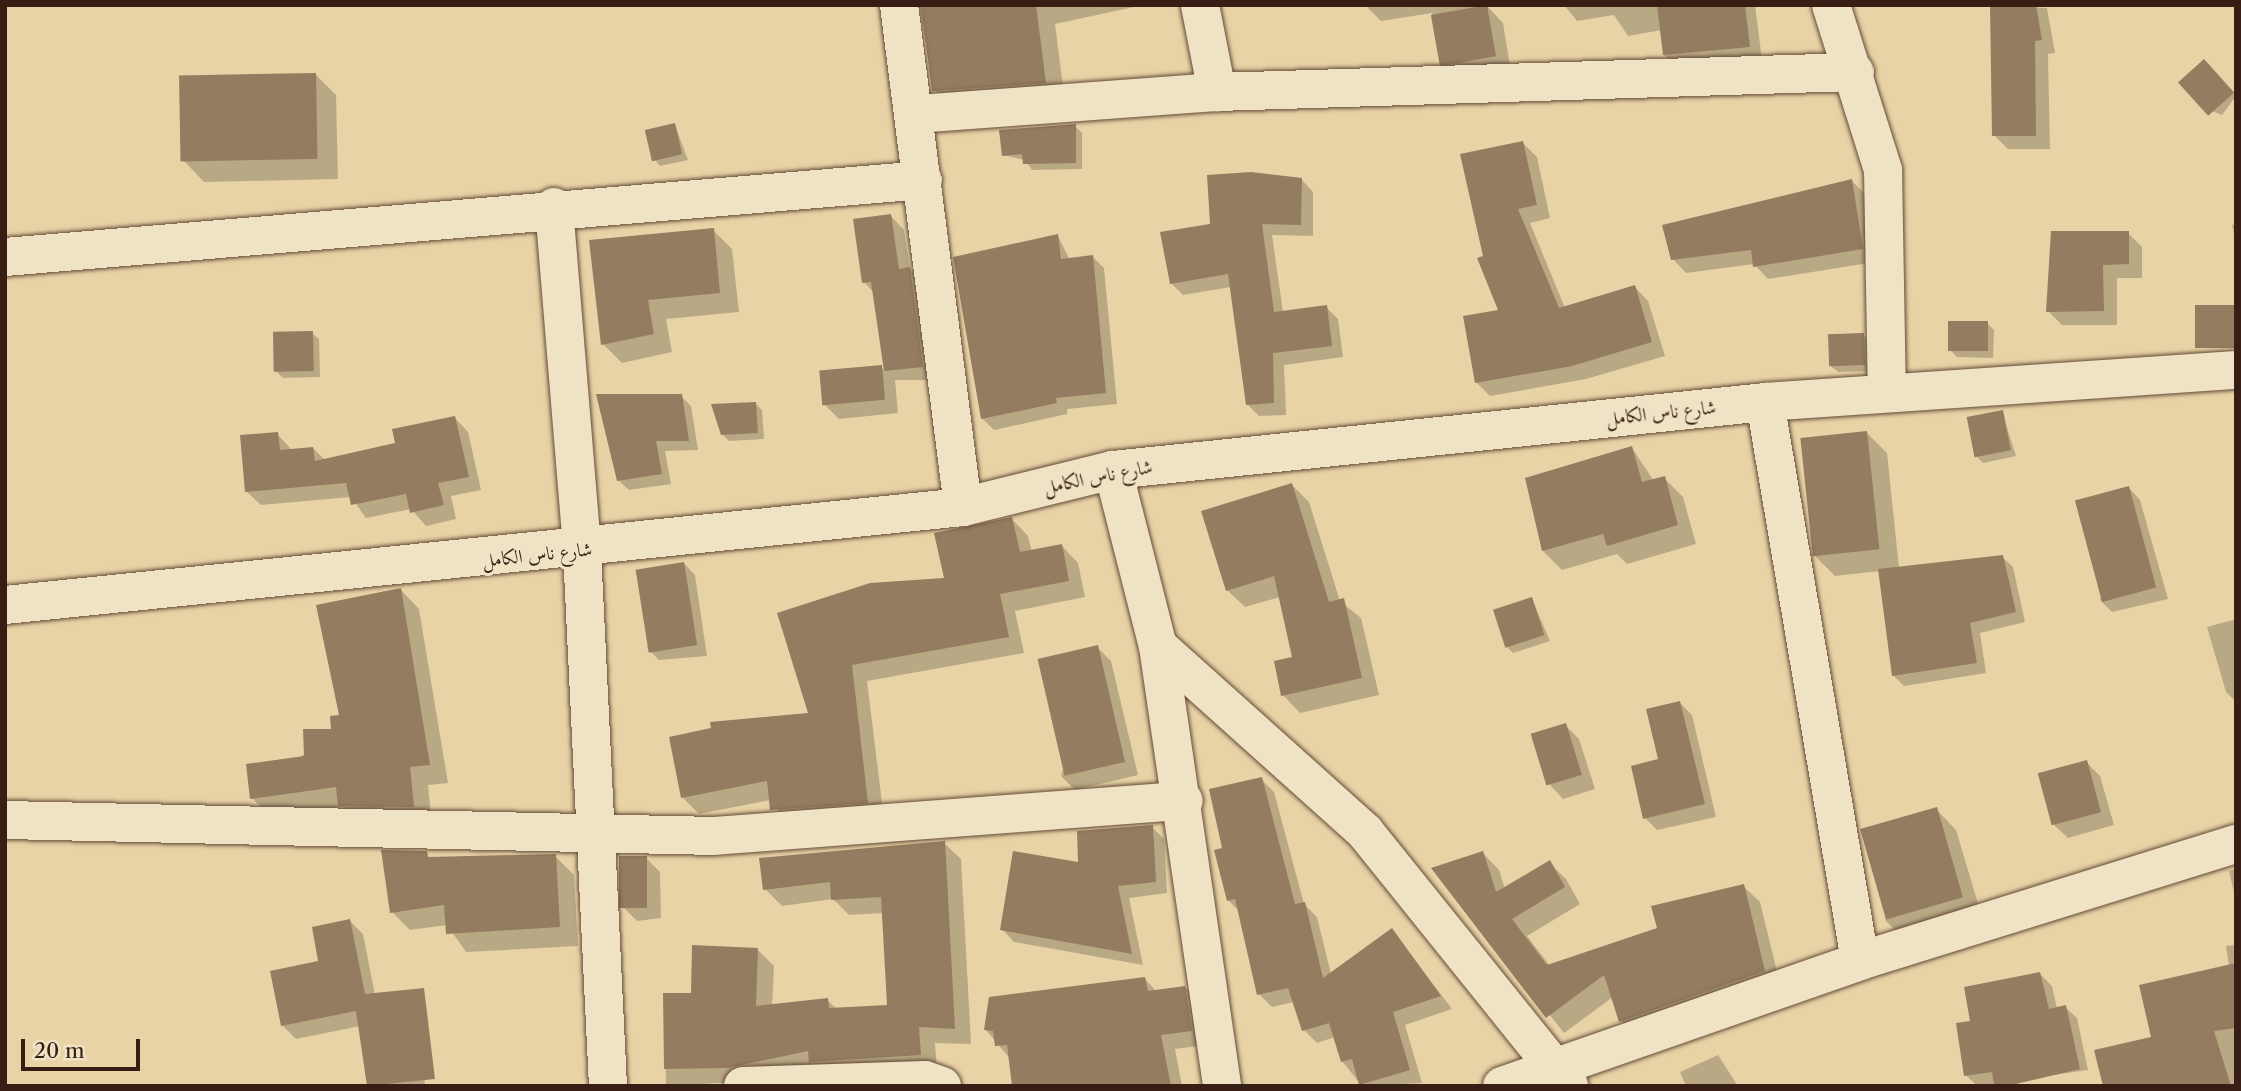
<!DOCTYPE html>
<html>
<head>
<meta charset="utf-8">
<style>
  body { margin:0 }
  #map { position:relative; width:2241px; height:1091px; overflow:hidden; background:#e8d3a6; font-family:"Libre Caslon Text",Amiri,serif }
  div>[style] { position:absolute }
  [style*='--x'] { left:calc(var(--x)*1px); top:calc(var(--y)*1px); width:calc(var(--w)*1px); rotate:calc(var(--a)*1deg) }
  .shadow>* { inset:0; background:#0003 }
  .building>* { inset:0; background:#937c60; transform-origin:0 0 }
  .roads { filter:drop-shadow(0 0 2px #634b38) drop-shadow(0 0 2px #634b38) }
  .minor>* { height:38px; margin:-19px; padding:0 19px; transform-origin:19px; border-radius:19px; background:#f0e2c5 }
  span { translate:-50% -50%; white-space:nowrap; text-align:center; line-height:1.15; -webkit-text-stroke:6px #f0e2c5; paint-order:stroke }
  .street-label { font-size:19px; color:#371e14 }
  .frame { position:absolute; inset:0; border:7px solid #371e14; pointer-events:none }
  .scale { position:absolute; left:21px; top:1039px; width:119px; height:32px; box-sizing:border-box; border:4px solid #371e14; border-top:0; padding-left:9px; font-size:21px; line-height:24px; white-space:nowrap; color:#371e14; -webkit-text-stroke:5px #f0e2c5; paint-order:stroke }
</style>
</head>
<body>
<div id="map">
  <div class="shadow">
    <div style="clip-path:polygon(919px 5px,1143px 5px,1055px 24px,1065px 102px,954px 111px,934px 90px)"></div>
    <div style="clip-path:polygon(1365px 5px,1487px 6px,1503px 23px,1511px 72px,1457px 79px,1440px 62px,1432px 13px,1381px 21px)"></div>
    <div style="clip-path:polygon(1564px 5px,1755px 5px,1762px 60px,1677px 68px,1664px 55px,1662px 30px,1628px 36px,1614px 15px,1577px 21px)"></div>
    <div style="clip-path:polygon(1992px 5px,2047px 8px,2055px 53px,2048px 54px,2050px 149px,2008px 149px,1994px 135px)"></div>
    <div style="clip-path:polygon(2211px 68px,2236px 96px,2222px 115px,2204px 108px)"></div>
    <div style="clip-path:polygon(316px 75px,336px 95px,338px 179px,204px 182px,184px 161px)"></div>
    <div style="clip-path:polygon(675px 125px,688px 160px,660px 166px,654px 159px)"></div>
    <div style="clip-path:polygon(1075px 126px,1082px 133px,1082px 169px,1032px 170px,1025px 160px,1003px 155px)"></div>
    <div style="clip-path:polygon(1523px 143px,1537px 157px,1550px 218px,1530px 223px,1565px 308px,1635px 287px,1648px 301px,1665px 356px,1586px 379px,1490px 396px,1476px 382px,1500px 311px,1485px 257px)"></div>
    <div style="clip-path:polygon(1302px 180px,1313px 192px,1313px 236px,1272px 235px,1283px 312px,1326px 307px,1338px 319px,1343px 357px,1284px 365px,1286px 415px,1259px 416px,1247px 404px,1231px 287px,1183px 295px,1171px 283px,1212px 226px)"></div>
    <div style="clip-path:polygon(1852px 181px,1865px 194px,1875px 262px,1768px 279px,1754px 264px,1686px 273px,1673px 259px)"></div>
    <div style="clip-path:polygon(891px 216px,904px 230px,910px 269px,924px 283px,936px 380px,895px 380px,898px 413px,839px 419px,825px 405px,881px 367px,885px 371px,874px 293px,864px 282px)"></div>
    <div style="clip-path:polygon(2236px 224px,2236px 242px,2232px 225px)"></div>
    <div style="clip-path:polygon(713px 230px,732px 249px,739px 312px,666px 319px,672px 352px,622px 363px,603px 344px)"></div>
    <div style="clip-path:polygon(2128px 233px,2142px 247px,2142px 278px,2117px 278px,2117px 325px,2062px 325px,2048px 311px)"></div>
    <div style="clip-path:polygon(1058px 236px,1070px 260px,1093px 257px,1104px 268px,1117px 404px,1067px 409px,1067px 414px,994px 430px,982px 418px)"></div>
    <div style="clip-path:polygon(1987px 323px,1994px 330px,1993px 358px,1957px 357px,1950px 350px)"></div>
    <div style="clip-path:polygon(312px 333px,319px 339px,320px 377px,283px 378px,276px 371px)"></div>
    <div style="clip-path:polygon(1863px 335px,1870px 341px,1871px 371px,1838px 372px,1831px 366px)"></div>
    <div style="clip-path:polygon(681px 396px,691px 406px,698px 450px,665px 451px,671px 484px,629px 490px,618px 480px)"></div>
    <div style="clip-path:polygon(755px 403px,762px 410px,764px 439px,729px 441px,722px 434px)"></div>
    <div style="clip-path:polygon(2002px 412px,2016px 456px,1983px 463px,1976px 456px)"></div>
    <div style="clip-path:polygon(455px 418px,468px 432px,481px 490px,451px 496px,456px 519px,426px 526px,411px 509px,366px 518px,351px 497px,261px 505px,247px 492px,277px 434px,292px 450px,313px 448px,325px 460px,397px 445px)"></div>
    <div style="clip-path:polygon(1866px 432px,1887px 453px,1899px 568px,2002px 557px,2013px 567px,2025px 622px,1980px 633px,1986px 673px,1904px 686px,1894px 676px,1880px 571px,1835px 576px,1815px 556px)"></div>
    <div style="clip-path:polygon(1632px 448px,1654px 481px,1664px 478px,1683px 497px,1696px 544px,1627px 564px,1617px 554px,1562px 570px,1543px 551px)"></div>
    <div style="clip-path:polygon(1292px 485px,1309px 502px,1340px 601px,1361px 618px,1379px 695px,1300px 713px,1283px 695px,1294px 659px,1280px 597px,1245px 607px,1227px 590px)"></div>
    <div style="clip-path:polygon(2128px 487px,2140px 500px,2168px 599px,2112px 612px,2100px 600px)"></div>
    <div style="clip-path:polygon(1012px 519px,1028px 536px,1032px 552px,1062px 546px,1078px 563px,1085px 597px,1015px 611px,1024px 653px,867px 681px,884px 819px,788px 826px,771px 800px,699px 814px,683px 798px,811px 715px,779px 614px,947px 580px)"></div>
    <div style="clip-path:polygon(684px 563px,695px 575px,707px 656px,659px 660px,647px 648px)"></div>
    <div style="clip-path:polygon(400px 589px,419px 609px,448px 783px,428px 785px,432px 826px,359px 824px,342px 807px,271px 817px,252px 798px,333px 730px)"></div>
    <div style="clip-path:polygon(1532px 599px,1550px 641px,1513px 653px,1506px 646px)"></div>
    <div style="clip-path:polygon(2236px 619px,2236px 702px,2226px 692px,2207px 627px)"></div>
    <div style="clip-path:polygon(1097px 647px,1111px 661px,1138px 775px,1075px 790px,1061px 776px)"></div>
    <div style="clip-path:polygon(1680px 703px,1692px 715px,1716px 817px,1657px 830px,1645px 818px)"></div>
    <div style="clip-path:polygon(1565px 725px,1579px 739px,1595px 789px,1563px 799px,1550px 785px)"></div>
    <div style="clip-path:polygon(2086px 762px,2100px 776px,2114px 825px,2068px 838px,2054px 825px)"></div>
    <div style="clip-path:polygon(1261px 779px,1274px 792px,1304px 904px,1317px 917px,1331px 974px,1392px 930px,1452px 1009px,1405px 1025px,1422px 1083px,1362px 1086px,1342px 1061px,1335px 1037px,1317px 1043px,1304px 1030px,1294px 1002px,1272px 1007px,1259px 994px,1239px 911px,1228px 900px,1224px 850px)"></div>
    <div style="clip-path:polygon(1936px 809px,1956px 830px,1982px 917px,1905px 940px,1885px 920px)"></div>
    <div style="clip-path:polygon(1152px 827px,1164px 839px,1167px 893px,1129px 898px,1143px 965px,1014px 942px,1002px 929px,1080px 864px)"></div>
    <div style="clip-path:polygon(944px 843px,961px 859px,971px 1044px,935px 1043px,937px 1071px,666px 1086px,665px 994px,692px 995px,757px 949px,774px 966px,772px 1006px,827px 1000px,837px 1009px,889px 1007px,884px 913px,849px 915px,833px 899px,782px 906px,765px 889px)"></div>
    <div style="clip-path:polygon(426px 853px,431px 859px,555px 856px,574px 875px,578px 946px,466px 952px,447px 925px,410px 930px,392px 912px)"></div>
    <div style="clip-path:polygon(1483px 853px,1499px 870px,1505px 889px,1549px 863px,1566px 879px,1580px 904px,1527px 936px,1550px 966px,1659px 929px,1743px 886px,1760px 902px,1781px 988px,1637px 1038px,1621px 1021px,1613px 997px,1564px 1033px,1434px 869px)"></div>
    <div style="clip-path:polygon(646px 858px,660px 872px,661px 918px,637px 921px,623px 907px)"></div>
    <div style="clip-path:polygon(2236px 869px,2236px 901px,2229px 871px)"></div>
    <div style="clip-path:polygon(350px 921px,363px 934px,375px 995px,418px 1005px,425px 1086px,369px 1086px,360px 1026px,296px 1039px,282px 1025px)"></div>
    <div style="clip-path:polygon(2236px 945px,2236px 1086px,2124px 1086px,2229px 966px,2226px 946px)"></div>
    <div style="clip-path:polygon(2040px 974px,2052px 986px,2057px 1009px,2065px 1007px,2077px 1018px,2088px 1070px,1977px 1086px,1966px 1075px,1972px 1023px)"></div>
    <div style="clip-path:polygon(1145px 979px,1157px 992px,1185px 987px,1199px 1002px,1206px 1045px,1175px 1049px,1182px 1086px,1014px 1086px,1011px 1060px,986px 1030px)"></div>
    <div style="clip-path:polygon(1718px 1055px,1738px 1086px,1686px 1086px,1680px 1072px)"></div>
  </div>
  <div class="building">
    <div style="clip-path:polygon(921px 5px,1036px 5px,1046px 83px,932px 91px)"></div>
    <div style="left:1487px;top:5px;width:52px;height:57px;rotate:80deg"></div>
    <div style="clip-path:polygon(1657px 5px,1745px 5px,1750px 47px,1663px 55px)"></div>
    <div style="clip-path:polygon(1990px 5px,2036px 5px,2042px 40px,2035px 41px,2036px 136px,1992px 136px)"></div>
    <div style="left:2204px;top:59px;width:45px;height:35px;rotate:48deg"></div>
    <div style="left:316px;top:73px;width:86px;height:137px;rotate:89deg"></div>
    <div style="left:675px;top:123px;width:32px;height:31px;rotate:77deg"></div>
    <div style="clip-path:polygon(1076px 124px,1076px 163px,1023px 164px,1022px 154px,1002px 156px,999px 130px)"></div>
    <div style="clip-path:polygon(1523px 141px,1537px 205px,1518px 209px,1559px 308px,1635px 285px,1652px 342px,1572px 366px,1475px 383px,1463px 316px,1498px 310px,1477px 258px,1483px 256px,1460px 154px)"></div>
    <div style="clip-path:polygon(1251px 172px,1302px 178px,1301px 225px,1262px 224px,1274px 312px,1327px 305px,1332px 346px,1273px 353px,1274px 403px,1246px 405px,1228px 274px,1170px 284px,1160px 232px,1210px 224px,1207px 175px)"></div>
    <div style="clip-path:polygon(1852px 179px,1863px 249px,1753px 267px,1751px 250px,1671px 260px,1662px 225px)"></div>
    <div style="clip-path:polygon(891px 214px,899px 269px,910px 267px,923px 367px,884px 371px,871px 282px,862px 283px,853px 219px)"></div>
    <div style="clip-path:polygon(714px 228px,720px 293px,648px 300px,654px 334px,601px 345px,589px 240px)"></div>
    <div style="clip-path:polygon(2051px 231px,2129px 231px,2129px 264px,2103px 265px,2104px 311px,2046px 312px)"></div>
    <div style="clip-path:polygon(1058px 234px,1061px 259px,1093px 255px,1106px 393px,1056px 398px,1057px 403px,981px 419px,953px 257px)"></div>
    <div style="left:2236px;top:305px;width:43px;height:41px;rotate:90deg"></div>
    <div style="left:1948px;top:321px;width:40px;height:30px"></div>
    <div style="left:313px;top:331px;width:40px;height:40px;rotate:89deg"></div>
    <div style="left:1864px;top:333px;width:32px;height:36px;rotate:88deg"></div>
    <div style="left:882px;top:365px;width:35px;height:63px;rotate:85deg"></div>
    <div style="clip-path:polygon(596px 394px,682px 394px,689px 441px,656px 441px,662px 474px,617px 481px)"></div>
    <div style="clip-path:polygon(756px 402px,758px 433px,721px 435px,711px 404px)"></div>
    <div style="left:2003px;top:410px;width:41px;height:37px;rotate:79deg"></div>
    <div style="clip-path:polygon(455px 416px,469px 477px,438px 483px,444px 505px,410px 513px,406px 494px,351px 505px,346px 483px,245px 492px,240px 435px,278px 432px,280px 450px,313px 447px,315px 461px,395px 443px,392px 429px)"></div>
    <div style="left:1867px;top:431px;width:119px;height:67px;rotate:84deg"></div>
    <div style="clip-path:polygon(1632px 446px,1642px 482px,1665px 476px,1678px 525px,1607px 546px,1603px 534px,1542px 551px,1525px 478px)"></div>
    <div style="clip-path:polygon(1292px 483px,1329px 602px,1344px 598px,1362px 678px,1281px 696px,1274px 661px,1292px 657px,1274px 576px,1226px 591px,1201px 511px)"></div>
    <div style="left:2129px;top:486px;width:105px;height:56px;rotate:75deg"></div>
    <div style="clip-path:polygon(1012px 517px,1020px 552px,1062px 544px,1069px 581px,1000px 594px,1009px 637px,852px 665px,868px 803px,770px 810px,767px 781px,681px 798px,669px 737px,711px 728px,710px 722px,808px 713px,777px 613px,870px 583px,944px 578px,934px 533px)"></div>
    <div style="clip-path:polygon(2003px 555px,2016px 612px,1970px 623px,1977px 663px,1892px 676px,1878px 569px)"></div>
    <div style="left:684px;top:562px;width:84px;height:49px;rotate:81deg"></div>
    <div style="clip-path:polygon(401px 588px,430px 765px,410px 767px,414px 807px,338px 806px,336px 787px,250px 799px,246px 764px,304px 756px,303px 729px,331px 729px,330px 716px,339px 715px,316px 605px)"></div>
    <div style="left:1532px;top:597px;width:40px;height:41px;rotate:72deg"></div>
    <div style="left:1098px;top:645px;width:120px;height:62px;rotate:77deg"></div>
    <div style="clip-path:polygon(1680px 701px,1705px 804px,1643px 819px,1631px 766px,1658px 759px,1646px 709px)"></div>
    <div style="left:1566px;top:723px;width:54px;height:37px;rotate:73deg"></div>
    <div style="left:2087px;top:760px;width:54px;height:51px;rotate:75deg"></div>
    <div style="clip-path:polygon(1262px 777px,1295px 904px,1305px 902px,1323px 978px,1392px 928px,1441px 996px,1393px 1012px,1410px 1070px,1359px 1085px,1352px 1059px,1341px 1062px,1329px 1023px,1302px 1031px,1288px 988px,1257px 995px,1235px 899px,1227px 901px,1214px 850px,1222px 848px,1209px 789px)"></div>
    <div style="left:1937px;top:807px;width:94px;height:80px;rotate:74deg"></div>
    <div style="clip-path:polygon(1153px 825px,1156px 882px,1118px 886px,1132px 954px,1000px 930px,1013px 851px,1078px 862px,1077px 831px)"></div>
    <div style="clip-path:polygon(945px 841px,955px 1029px,919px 1027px,921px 1055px,809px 1062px,808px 1051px,727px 1068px,664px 1069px,663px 993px,691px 993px,692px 945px,758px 948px,756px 1006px,828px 998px,829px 1008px,887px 1005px,881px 897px,831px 900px,830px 882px,763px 890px,759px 858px)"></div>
    <div style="clip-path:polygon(381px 850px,427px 851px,428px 857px,556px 854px,560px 927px,446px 934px,444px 905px,390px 913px)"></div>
    <div style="clip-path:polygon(1483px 851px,1496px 892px,1550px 860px,1565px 887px,1512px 919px,1547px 965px,1657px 928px,1651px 906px,1744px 884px,1765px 971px,1619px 1022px,1604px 975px,1546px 1018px,1431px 868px)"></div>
    <div style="left:619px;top:856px;width:28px;height:52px"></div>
    <div style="clip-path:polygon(350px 919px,365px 994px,424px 988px,435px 1079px,367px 1086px,356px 1011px,281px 1026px,270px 971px,318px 961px,312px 927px)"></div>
    <div style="clip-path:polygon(2236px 963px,2236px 1028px,2214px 1031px,2231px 1086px,2103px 1086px,2094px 1050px,2151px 1037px,2139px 985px)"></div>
    <div style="clip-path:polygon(2040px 972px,2049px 1009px,2066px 1005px,2080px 1069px,2007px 1086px,1994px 1086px,1992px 1072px,1964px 1076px,1956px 1023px,1970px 1021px,1964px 987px)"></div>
    <div style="clip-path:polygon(1145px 977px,1148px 991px,1185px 986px,1192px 1031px,1161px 1035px,1171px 1086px,1012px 1086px,1007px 1045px,995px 1046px,993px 1031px,984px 1030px,989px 997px)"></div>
  </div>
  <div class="roads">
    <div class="minor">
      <div style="--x:899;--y:5;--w:506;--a:82.73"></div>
      <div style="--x:1200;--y:5;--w:89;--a:78.9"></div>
      <div style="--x:1831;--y:5;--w:173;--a:72.5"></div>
      <div style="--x:1883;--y:170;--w:222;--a:89"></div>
      <div style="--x:917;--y:114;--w:301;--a:-4.2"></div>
      <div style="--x:1217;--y:92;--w:638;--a:-1.8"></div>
      <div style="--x:554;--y:207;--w:345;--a:85.3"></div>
      <div style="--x:582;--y:551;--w:536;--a:87.22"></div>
      <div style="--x:5;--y:257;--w:921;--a:-4.79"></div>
      <div style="--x:1765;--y:402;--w:567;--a:80.35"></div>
      <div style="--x:1113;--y:470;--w:182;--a:75.7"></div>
      <div style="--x:1158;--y:646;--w:445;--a:81.7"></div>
      <div style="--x:5;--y:605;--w:963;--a:-5.84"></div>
      <div style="--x:963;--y:507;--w:154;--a:-13.9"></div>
      <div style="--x:1113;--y:470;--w:656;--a:-5.95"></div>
      <div style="--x:1765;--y:402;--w:472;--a:-3.9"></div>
      <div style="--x:1158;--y:646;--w:278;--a:41.9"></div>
      <div style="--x:1365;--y:832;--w:326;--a:51.2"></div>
      <div style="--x:5;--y:820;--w:709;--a:1.29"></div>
      <div style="--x:714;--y:836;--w:471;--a:-4.3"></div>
      <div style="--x:743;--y:1086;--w:182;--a:-1.9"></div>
      <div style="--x:925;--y:1080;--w:18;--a:19"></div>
      <div style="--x:1502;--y:1086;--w:379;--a:-19.2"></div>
      <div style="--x:1860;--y:961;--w:394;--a:-17.3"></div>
    </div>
  </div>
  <div class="street-label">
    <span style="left:1661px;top:413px;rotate:-6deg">شارع ناس الكامل</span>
    <span style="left:1098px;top:477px;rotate:-11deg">شارع ناس الكامل</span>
    <span style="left:537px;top:555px;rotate:-6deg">شارع ناس الكامل</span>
  </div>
  <div class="frame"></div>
  <div class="scale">20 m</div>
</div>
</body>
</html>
